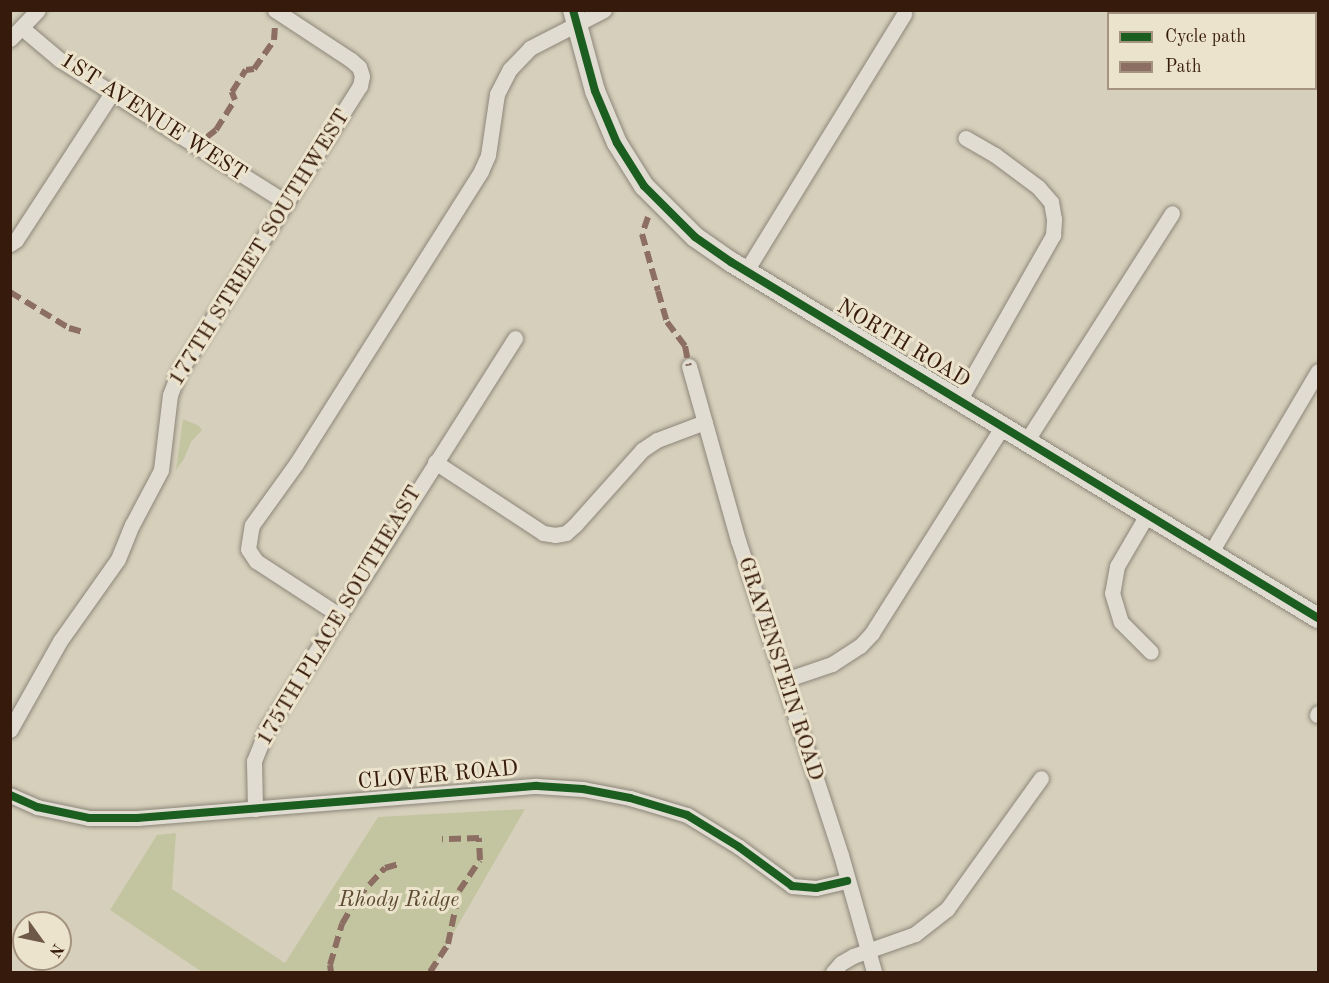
<!DOCTYPE html>
<html>
<head>
<meta charset="utf-8">
<style>
  body { margin:0 }
  #map { position:relative; width:1329px; height:983px; overflow:hidden; background:#d6cfbb; font-family:"Old Standard TT",serif }
  div>[style] { position:absolute }
  [style*='--x'] { left:calc(var(--x)*1px); top:calc(var(--y)*1px); width:calc(var(--w)*1px); rotate:calc(var(--a)*1deg) }
  .green>* { inset:0; background:#c3c5a1 }
  .roads { filter:drop-shadow(0 0 2px #8d8679) drop-shadow(0 0 2px #8d8679) }
  .minor>* { height:15px; margin:-7.5px; padding:0 7.5px; transform-origin:7.5px; border-radius:7.5px; background:#e0dcd2 }
  .tertiary>* { height:20px; margin:-10px; padding:0 10px; transform-origin:10px; border-radius:10px; background:#e0dcd2 }
  .quiet>* { height:6px; margin-top:-3px; transform-origin:0; background:repeating-linear-gradient(90deg,#8d6e63 0 12px,transparent 0 18px) }
  .cycleway>* { height:8px; margin:-4px; padding:0 4px; transform-origin:4px; border-radius:4px; background:#1b5e20 }
  span { translate:-50% -50%; white-space:nowrap; text-align:center; line-height:1.15; -webkit-text-stroke:6px #ece3cc; paint-order:stroke }
  .street-label { font-size:22px; color:#361a0b }
  .park-label { font-size:22px; color:#5c4b31; font-style:italic }
  .frame { position:absolute; inset:0; border:12px solid #361a0b; pointer-events:none }
  .legend { position:absolute; left:1107px; top:12px; width:210px; height:78px; box-sizing:border-box; background:#ece3cc; border:2px solid #a3937f; margin:0; padding:8px 10px; list-style:none; font-size:18px; color:#361a0b }
  .legend li { display:flex; align-items:center; gap:12px; height:30px }
  .legend b { width:30px; border:2px solid #a3937f }
  .north { position:absolute; left:12px; top:911px; width:60px; height:60px; box-sizing:border-box; background:#ece3cc; border:2px solid #a3937f; border-radius:50%; rotate:123deg; font-size:16px; font-weight:700; line-height:24px; text-align:center; color:#361a0b }
  .north::after { content:''; display:block; margin:auto; width:21px; height:27px; background:#6e5949; clip-path:polygon(50% 0,100% 100%,50% 72%,0 100%) }
</style>
</head>
<body>
<div id="map">
  <div class="green">
    <div style="clip-path:polygon(183px 419px,199px 426px,202px 430px,191px 442px,184px 459px,176px 470px)"></div>
    <div style="clip-path:polygon(525px 809px,431px 972px,202px 972px,110px 910px,157px 835px,176px 833px,172px 889px,285px 963px,378px 817px)"></div>
  </div>
  <div class="roads">
    <div class="minor">
      <div style="--x:22;--y:28;--w:50;--a:40.1"></div>
      <div style="--x:60;--y:60;--w:268;--a:32.2"></div>
      <div style="--x:10;--y:39;--w:40;--a:-46"></div>
      <div style="--x:10;--y:244;--w:7;--a:-34"></div>
      <div style="--x:16;--y:240;--w:176;--a:-56.9"></div>
      <div style="--x:746;--y:271;--w:302;--a:-58.4"></div>
      <div style="--x:689;--y:366;--w:181;--a:74.3"></div>
      <div style="--x:738;--y:540;--w:331;--a:71.9"></div>
      <div style="--x:841;--y:855;--w:122;--a:74.2"></div>
      <div style="--x:960;--y:399;--w:189;--a:-60.4"></div>
      <div style="--x:1053;--y:235;--w:16;--a:-86"></div>
      <div style="--x:1054;--y:219;--w:17;--a:-100"></div>
      <div style="--x:1051;--y:202;--w:20;--a:-131"></div>
      <div style="--x:1038;--y:187;--w:54;--a:-143.3"></div>
      <div style="--x:995;--y:155;--w:34;--a:-150"></div>
      <div style="--x:1027;--y:440;--w:269;--a:-57.4"></div>
      <div style="--x:435;--y:462;--w:129;--a:33.3"></div>
      <div style="--x:543;--y:533;--w:12;--a:9"></div>
      <div style="--x:555;--y:535;--w:11;--a:-10"></div>
      <div style="--x:566;--y:533;--w:12;--a:-42"></div>
      <div style="--x:575;--y:525;--w:101;--a:-48.2"></div>
      <div style="--x:642;--y:450;--w:18;--a:-34"></div>
      <div style="--x:657;--y:440;--w:51;--a:-20.6"></div>
      <div style="--x:1148;--y:513;--w:61;--a:120.3"></div>
      <div style="--x:1117;--y:566;--w:27;--a:100"></div>
      <div style="--x:1112;--y:593;--w:30;--a:73"></div>
      <div style="--x:1121;--y:622;--w:42;--a:45"></div>
      <div style="--x:1211;--y:552;--w:210;--a:-59.4"></div>
      <div style="--x:339;--y:615;--w:99;--a:-147"></div>
      <div style="--x:256;--y:561;--w:14;--a:-124"></div>
      <div style="--x:248;--y:549;--w:24;--a:-81"></div>
      <div style="--x:252;--y:525;--w:75;--a:-54.2"></div>
      <div style="--x:296;--y:464;--w:347;--a:-57.7"></div>
      <div style="--x:481;--y:171;--w:17;--a:-66"></div>
      <div style="--x:488;--y:155;--w:62;--a:-81.6"></div>
      <div style="--x:497;--y:94;--w:28;--a:-63"></div>
      <div style="--x:510;--y:69;--w:29;--a:-46"></div>
      <div style="--x:530;--y:48;--w:83;--a:-27.2"></div>
      <div style="--x:785;--y:680;--w:50;--a:-18.8"></div>
      <div style="--x:832;--y:664;--w:33;--a:-33"></div>
      <div style="--x:860;--y:646;--w:18;--a:-47"></div>
      <div style="--x:872;--y:633;--w:245;--a:-57.7"></div>
      <div style="--x:1317;--y:715;--w:2;--a:-63"></div>
      <div style="--x:10;--y:730;--w:102;--a:-60.7"></div>
      <div style="--x:60;--y:641;--w:100;--a:-54.7"></div>
      <div style="--x:118;--y:559;--w:37;--a:-68"></div>
      <div style="--x:132;--y:525;--w:62;--a:-62.2"></div>
      <div style="--x:161;--y:470;--w:76;--a:-83.2"></div>
      <div style="--x:170;--y:395;--w:25;--a:-69"></div>
      <div style="--x:179;--y:372;--w:338;--a:-57.7"></div>
      <div style="--x:360;--y:86;--w:10;--a:-79"></div>
      <div style="--x:362;--y:76;--w:9;--a:-108"></div>
      <div style="--x:359;--y:67;--w:11;--a:-139"></div>
      <div style="--x:351;--y:60;--w:91;--a:-146.7"></div>
      <div style="--x:10;--y:795;--w:30;--a:24"></div>
      <div style="--x:37;--y:807;--w:53;--a:11.9"></div>
      <div style="--x:89;--y:818;--w:48;--a:0"></div>
      <div style="--x:137;--y:818;--w:401;--a:-4.6"></div>
      <div style="--x:537;--y:786;--w:46;--a:3.7"></div>
      <div style="--x:583;--y:789;--w:48;--a:10.8"></div>
      <div style="--x:630;--y:798;--w:59;--a:16.6"></div>
      <div style="--x:687;--y:815;--w:61;--a:31.6"></div>
      <div style="--x:739;--y:847;--w:66;--a:36.3"></div>
      <div style="--x:792;--y:886;--w:24;--a:5"></div>
      <div style="--x:816;--y:888;--w:32;--a:-13"></div>
      <div style="--x:255;--y:809;--w:48;--a:-91.2"></div>
      <div style="--x:254;--y:761;--w:35;--a:-68"></div>
      <div style="--x:267;--y:729;--w:463;--a:-57.6"></div>
      <div style="--x:833;--y:972;--w:12;--a:-48"></div>
      <div style="--x:841;--y:963;--w:14;--a:-30"></div>
      <div style="--x:853;--y:956;--w:66;--a:-19.5"></div>
      <div style="--x:915;--y:934;--w:41;--a:-38"></div>
      <div style="--x:947;--y:909;--w:161;--a:-54.3"></div>
    </div>
    <div class="tertiary">
      <div style="--x:573;--y:10;--w:84;--a:74.8"></div>
      <div style="--x:595;--y:91;--w:56;--a:67.1"></div>
      <div style="--x:617;--y:143;--w:51;--a:57.9"></div>
      <div style="--x:644;--y:186;--w:72;--a:45"></div>
      <div style="--x:695;--y:237;--w:44;--a:34.8"></div>
      <div style="--x:731;--y:262;--w:687;--a:31.24"></div>
    </div>
  </div>
  <div class="quiet">
    <div style="--x:207;--y:137;--w:11;--a:-38"></div>
    <div style="--x:216;--y:130;--w:36;--a:-58"></div>
    <div style="--x:235;--y:100;--w:9;--a:-111"></div>
    <div style="--x:232;--y:92;--w:26;--a:-58"></div>
    <div style="--x:246;--y:70;--w:8;--a:-7"></div>
    <div style="--x:254;--y:69;--w:35;--a:-55"></div>
    <div style="--x:274;--y:40;--w:13;--a:-86"></div>
    <div style="--x:648;--y:217;--w:18;--a:109"></div>
    <div style="--x:642;--y:234;--w:59;--a:74.3"></div>
    <div style="--x:658;--y:291;--w:32;--a:74"></div>
    <div style="--x:667;--y:322;--w:30;--a:53"></div>
    <div style="--x:685;--y:346;--w:20;--a:79"></div>
    <div style="--x:10;--y:292;--w:69;--a:31.4"></div>
    <div style="--x:69;--y:328;--w:15;--a:16"></div>
    <div style="--x:331;--y:972;--w:7;--a:-98"></div>
    <div style="--x:330;--y:965;--w:43;--a:-73.7"></div>
    <div style="--x:342;--y:924;--w:30;--a:-60"></div>
    <div style="--x:357;--y:898;--w:41;--a:-47"></div>
    <div style="--x:385;--y:868;--w:15;--a:-16"></div>
    <div style="--x:430;--y:972;--w:33;--a:-57"></div>
    <div style="--x:448;--y:944;--w:54;--a:-78.3"></div>
    <div style="--x:459;--y:891;--w:37;--a:-56"></div>
    <div style="--x:480;--y:860;--w:22;--a:-93"></div>
    <div style="--x:479;--y:838;--w:37;--a:178"></div>
  </div>
  <div class="cycleway">
    <div style="--x:573;--y:10;--w:84;--a:74.8"></div>
    <div style="--x:595;--y:91;--w:56;--a:67.1"></div>
    <div style="--x:617;--y:143;--w:51;--a:57.9"></div>
    <div style="--x:644;--y:186;--w:72;--a:45"></div>
    <div style="--x:695;--y:237;--w:44;--a:34.8"></div>
    <div style="--x:731;--y:262;--w:687;--a:31.24"></div>
    <div style="--x:10;--y:795;--w:30;--a:24"></div>
    <div style="--x:37;--y:807;--w:53;--a:11.9"></div>
    <div style="--x:89;--y:818;--w:48;--a:0"></div>
    <div style="--x:137;--y:818;--w:401;--a:-4.6"></div>
    <div style="--x:537;--y:786;--w:46;--a:3.7"></div>
    <div style="--x:583;--y:789;--w:48;--a:10.8"></div>
    <div style="--x:630;--y:798;--w:59;--a:16.6"></div>
    <div style="--x:687;--y:815;--w:61;--a:31.6"></div>
    <div style="--x:739;--y:847;--w:66;--a:36.3"></div>
    <div style="--x:792;--y:886;--w:24;--a:5"></div>
    <div style="--x:816;--y:888;--w:32;--a:-13"></div>
  </div>
  <div class="street-label">
    <span style="left:153px;top:118px;rotate:33deg">1ST AVENUE WEST</span>
    <span style="left:260px;top:248px;rotate:-58deg">177TH STREET SOUTHWEST</span>
    <span style="left:903px;top:344px;rotate:31deg">NORTH ROAD</span>
    <span style="left:340px;top:616px;rotate:-59deg">175TH PLACE SOUTHEAST</span>
    <span style="left:780px;top:669px;rotate:72deg">GRAVENSTEIN ROAD</span>
    <span style="left:438px;top:776px;rotate:-5deg">CLOVER ROAD</span>
  </div>
  <div class="park-label">
    <span style="left:399px;top:901px">Rhody Ridge</span>
  </div>
  <div class="frame"></div>
  <ul class="legend">
  <li><b style="height:8px;background:#1b5e20"></b>Cycle path</li>
  <li><b style="height:8px;background:#8d6e63"></b>Path</li>
  </ul>
  <div class="north">N</div>
</div>
</body>
</html>
